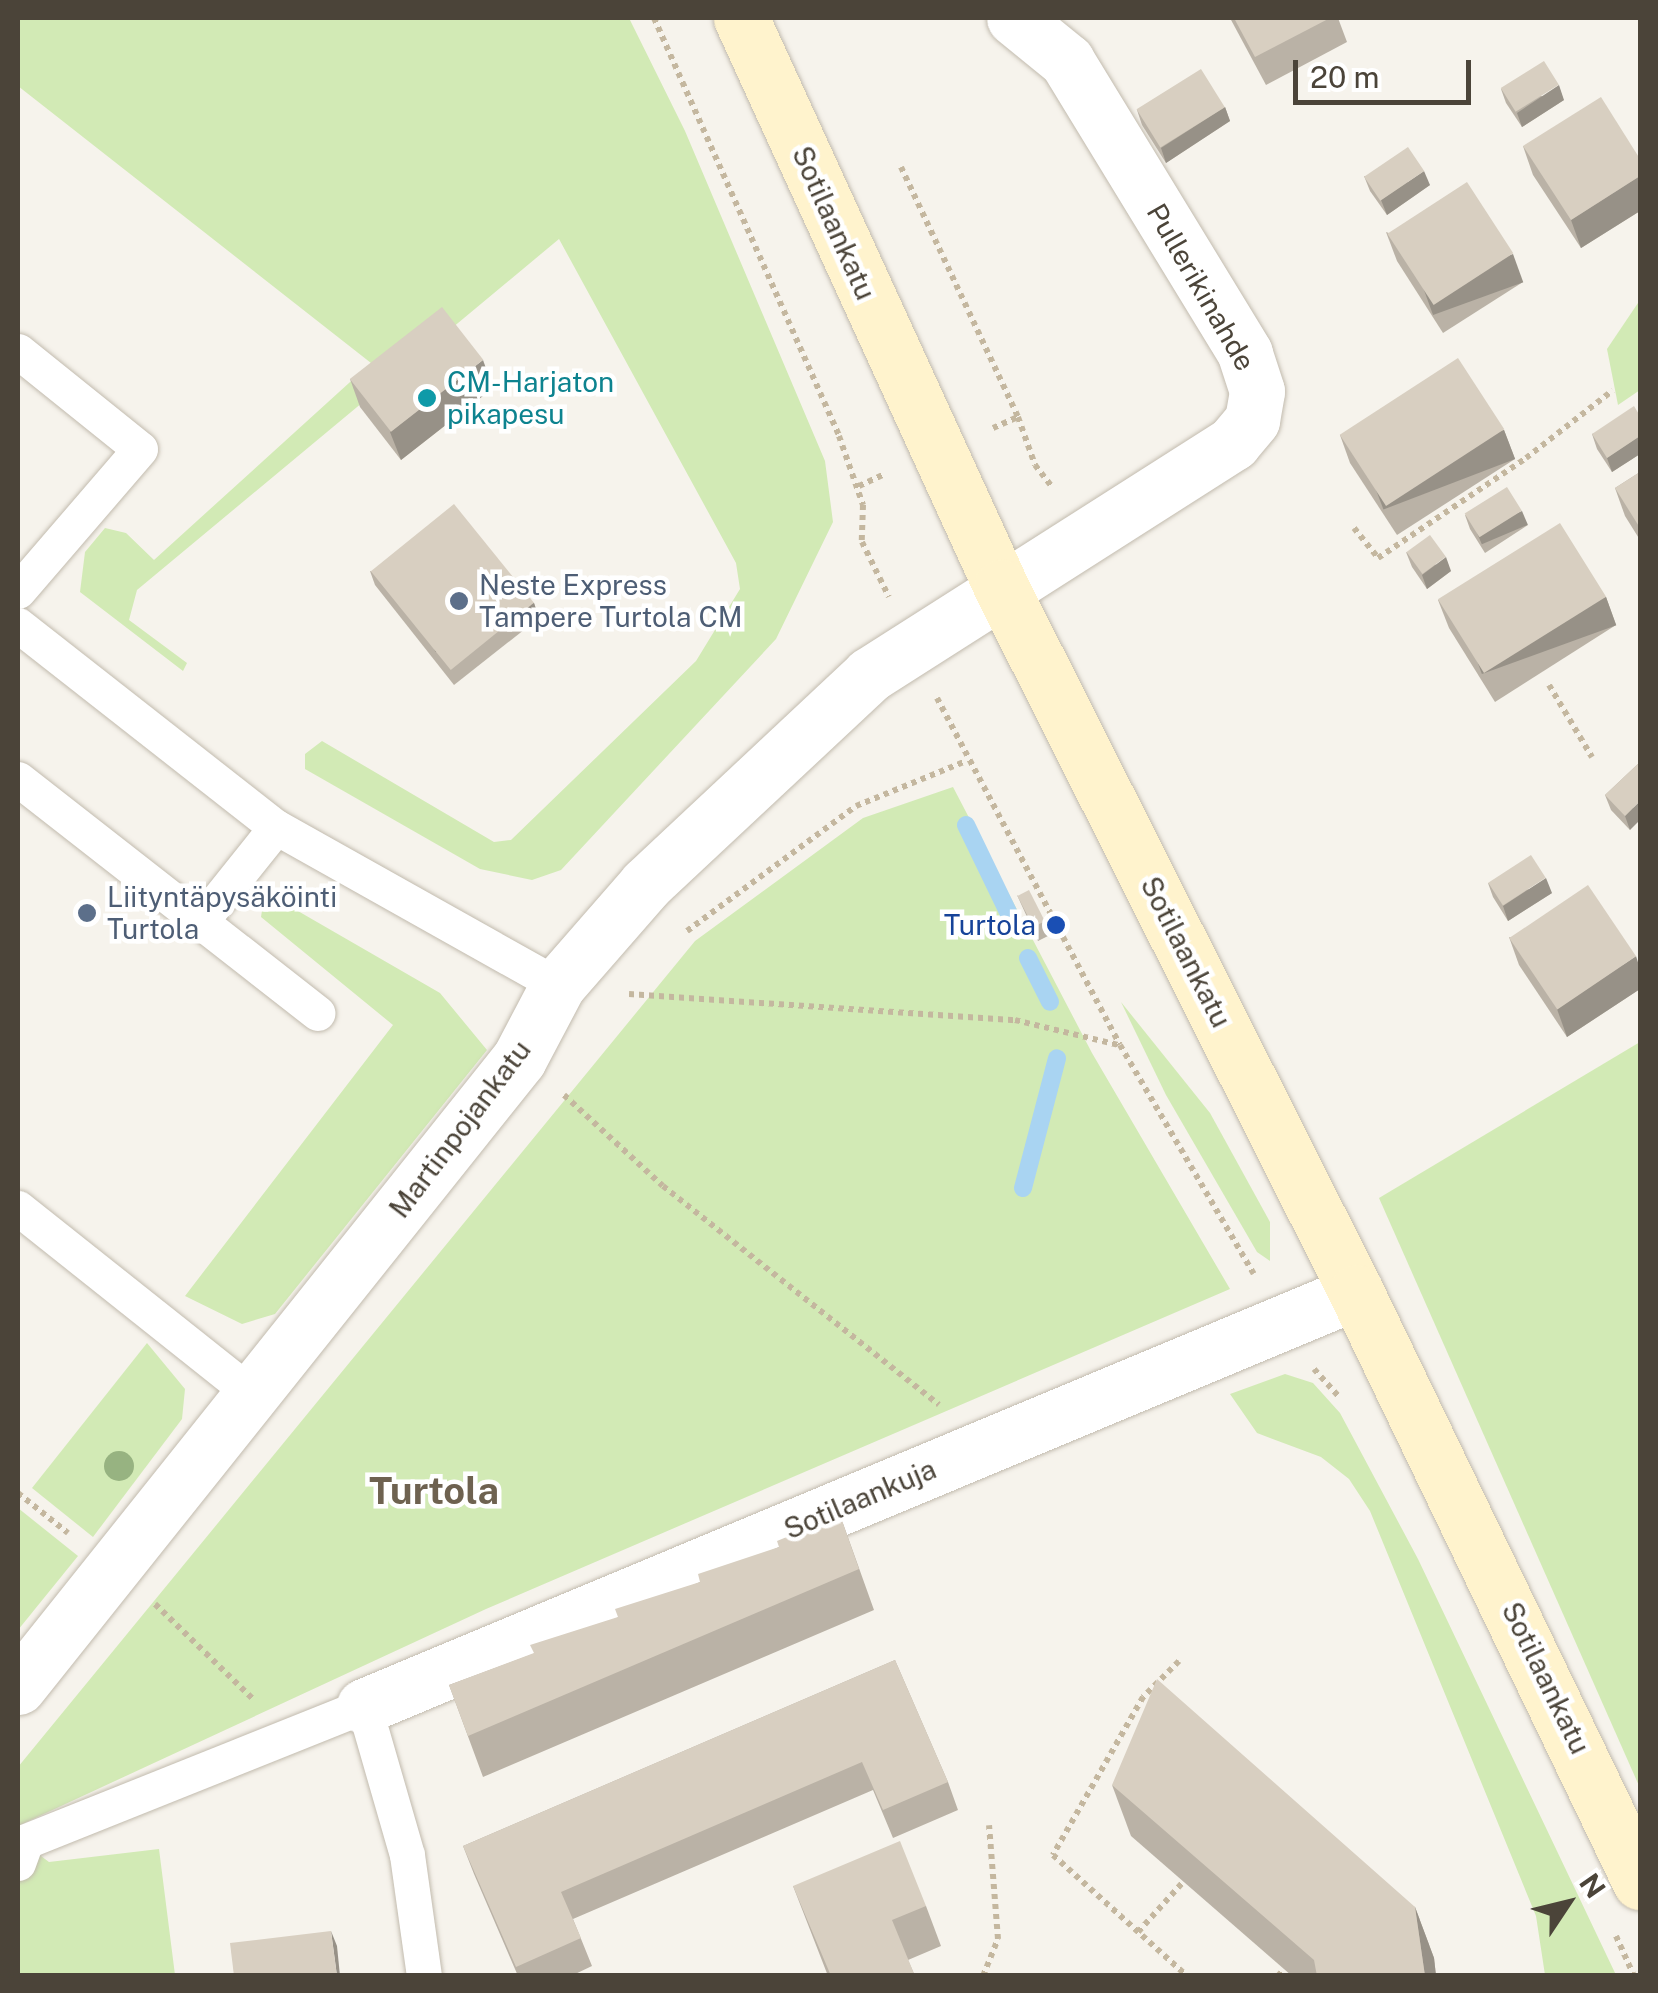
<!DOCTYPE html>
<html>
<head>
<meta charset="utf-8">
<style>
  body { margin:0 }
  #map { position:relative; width:1658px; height:1993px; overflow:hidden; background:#f6f3ec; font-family:"Public Sans",sans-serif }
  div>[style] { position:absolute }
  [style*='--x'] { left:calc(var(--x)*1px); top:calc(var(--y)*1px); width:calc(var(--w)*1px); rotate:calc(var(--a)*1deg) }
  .green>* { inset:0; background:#d2eab5 }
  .stream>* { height:18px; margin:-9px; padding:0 9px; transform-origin:9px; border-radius:9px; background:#a9d4f2 }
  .path>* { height:6px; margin-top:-3px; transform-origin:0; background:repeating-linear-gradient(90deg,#c4b79f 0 5px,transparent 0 10px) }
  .roads { filter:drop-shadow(0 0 2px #c2bbae) drop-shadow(0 0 2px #c2bbae) }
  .service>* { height:35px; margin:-17.5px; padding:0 17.5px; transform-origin:17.5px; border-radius:17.5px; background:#fff }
  .minor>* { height:55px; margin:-27.5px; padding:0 27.5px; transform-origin:27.5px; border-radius:27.5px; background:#fff }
  .secondary>* { height:55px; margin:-27.5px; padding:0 27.5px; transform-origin:27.5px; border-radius:27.5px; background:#fff3cd }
  .trees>* { width:30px; height:30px; margin:-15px; border-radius:50%; background:#97b381 }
  .wall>* { inset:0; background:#bab2a6 }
  .shaded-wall>* { inset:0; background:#979187; transform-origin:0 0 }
  .building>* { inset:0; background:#d8cfc1; transform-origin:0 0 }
  .dots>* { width:28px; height:28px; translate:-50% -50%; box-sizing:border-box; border:5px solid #fff; border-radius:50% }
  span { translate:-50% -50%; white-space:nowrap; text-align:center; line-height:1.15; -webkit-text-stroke:9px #fff; paint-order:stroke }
  .street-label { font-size:28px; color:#4b4439 }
  .culture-label { font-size:28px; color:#0d838f }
  .left { translate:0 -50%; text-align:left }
  .service-label { font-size:28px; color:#4e5e75 }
  .transit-label { font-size:28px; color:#164399 }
  .right { translate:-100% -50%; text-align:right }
  .district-label { font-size:38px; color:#6e6250; font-weight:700 }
  .frame { position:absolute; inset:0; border:20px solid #4b4439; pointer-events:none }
  .north { position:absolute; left:1518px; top:1853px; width:100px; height:100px; -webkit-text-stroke:8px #fff; paint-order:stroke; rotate:55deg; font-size:28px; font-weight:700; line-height:40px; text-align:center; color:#4b4439 }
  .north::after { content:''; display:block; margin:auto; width:35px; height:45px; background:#4b4439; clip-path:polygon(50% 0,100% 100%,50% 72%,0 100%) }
  .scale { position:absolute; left:1293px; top:60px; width:178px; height:45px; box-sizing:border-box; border:5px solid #4b4439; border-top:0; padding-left:12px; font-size:30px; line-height:35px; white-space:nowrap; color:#4b4439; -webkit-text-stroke:8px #fff; paint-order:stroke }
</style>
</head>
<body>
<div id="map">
  <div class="green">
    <div style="clip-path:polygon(18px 18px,629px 18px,685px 131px,825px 461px,833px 522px,776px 639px,561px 870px,532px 880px,480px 869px,305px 769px,305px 754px,322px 741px,494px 842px,511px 840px,696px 661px,740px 589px,736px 563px,559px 239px,137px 590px,129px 620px,187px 663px,183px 671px,80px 592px,85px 552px,105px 528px,126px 533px,154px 560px,371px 363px,18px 86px)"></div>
    <div style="clip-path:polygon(1640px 300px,1640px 390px,1618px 405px,1607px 349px)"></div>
    <div style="clip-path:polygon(953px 787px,1092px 1053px,1230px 1289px,486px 1609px,18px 1826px,18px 1767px,695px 941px,863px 818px)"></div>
    <div style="clip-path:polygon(265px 892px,440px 993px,487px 1050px,275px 1314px,242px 1324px,185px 1296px,393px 1025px,261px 917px)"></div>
    <div style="clip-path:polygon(1121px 1002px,1210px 1113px,1270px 1222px,1270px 1261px,1257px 1252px,1166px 1095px)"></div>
    <div style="clip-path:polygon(1640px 1042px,1640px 1788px,1379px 1198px)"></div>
    <div style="clip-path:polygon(147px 1343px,185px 1389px,182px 1419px,93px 1537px,32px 1488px)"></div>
    <div style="clip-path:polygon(1285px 1374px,1313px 1383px,1340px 1413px,1418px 1559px,1616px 1975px,1545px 1975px,1536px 1916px,1370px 1511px,1349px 1479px,1321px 1457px,1257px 1433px,1230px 1394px)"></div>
    <div style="clip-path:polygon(18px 1508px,78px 1556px,18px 1630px)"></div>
    <div style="clip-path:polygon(18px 1839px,49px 1862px,159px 1849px,175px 1975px,18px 1975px)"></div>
  </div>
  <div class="stream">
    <div style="--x:966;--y:825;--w:97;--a:64.2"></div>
    <div style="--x:1028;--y:958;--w:49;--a:63.4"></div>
    <div style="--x:1023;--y:1188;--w:134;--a:-75.3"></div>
  </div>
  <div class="path">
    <div style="--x:654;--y:18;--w:457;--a:66.1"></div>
    <div style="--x:839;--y:436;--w:73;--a:70.8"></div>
    <div style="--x:863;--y:505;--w:37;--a:92"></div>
    <div style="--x:862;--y:542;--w:61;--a:63.9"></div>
    <div style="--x:901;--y:167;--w:276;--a:64.9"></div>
    <div style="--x:993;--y:428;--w:27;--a:-24"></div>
    <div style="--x:1018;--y:417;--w:51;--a:70.5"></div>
    <div style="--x:1035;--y:465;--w:28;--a:52"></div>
    <div style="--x:859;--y:486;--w:29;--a:-25"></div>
    <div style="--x:1354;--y:528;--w:38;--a:51"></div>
    <div style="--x:1378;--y:558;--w:179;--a:-34"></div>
    <div style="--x:1526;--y:458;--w:110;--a:-38"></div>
    <div style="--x:1549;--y:685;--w:84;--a:59.2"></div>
    <div style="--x:937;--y:698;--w:392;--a:62.2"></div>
    <div style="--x:1120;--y:1045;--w:265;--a:59.7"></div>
    <div style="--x:687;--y:931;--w:210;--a:-36.5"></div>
    <div style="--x:856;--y:806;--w:119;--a:-22.2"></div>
    <div style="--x:629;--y:994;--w:387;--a:3.9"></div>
    <div style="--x:1015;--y:1020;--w:106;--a:13.6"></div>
    <div style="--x:564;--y:1095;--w:134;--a:42.6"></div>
    <div style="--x:663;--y:1186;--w:352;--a:38.4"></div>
    <div style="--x:1314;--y:1369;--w:38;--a:48"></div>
    <div style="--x:18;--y:1493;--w:64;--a:38.7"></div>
    <div style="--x:155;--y:1604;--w:138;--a:44.1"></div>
    <div style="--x:1179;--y:1661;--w:51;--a:135"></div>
    <div style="--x:1143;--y:1697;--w:182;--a:119.7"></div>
    <div style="--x:1053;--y:1855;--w:181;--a:42.1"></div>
    <div style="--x:1138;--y:1932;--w:69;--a:-48"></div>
    <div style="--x:1616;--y:1936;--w:44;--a:65.8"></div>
    <div style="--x:983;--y:1976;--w:40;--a:-68"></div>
    <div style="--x:998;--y:1939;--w:114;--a:-94.5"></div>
    <div style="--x:1278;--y:1976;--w:9;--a:-49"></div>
  </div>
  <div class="roads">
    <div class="service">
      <div style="--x:18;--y:351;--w:156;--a:38.8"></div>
      <div style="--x:140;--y:449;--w:187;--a:130.7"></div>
      <div style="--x:18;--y:625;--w:328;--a:38.1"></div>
      <div style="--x:276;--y:827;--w:323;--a:29.3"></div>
      <div style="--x:18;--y:779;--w:380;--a:38"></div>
      <div style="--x:201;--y:921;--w:120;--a:-51.4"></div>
      <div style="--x:18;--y:1208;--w:299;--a:38.5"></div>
      <div style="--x:18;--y:1863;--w:23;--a:-70"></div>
      <div style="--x:26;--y:1841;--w:364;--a:-21.8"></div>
      <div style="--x:364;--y:1706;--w:155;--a:73.9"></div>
      <div style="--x:407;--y:1855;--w:122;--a:82"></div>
    </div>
    <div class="minor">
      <div style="--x:18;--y:1687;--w:803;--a:-51.42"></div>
      <div style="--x:519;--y:1059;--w:84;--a:-62.2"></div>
      <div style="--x:558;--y:985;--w:134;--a:-48.9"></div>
      <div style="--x:646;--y:884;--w:306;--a:-43.1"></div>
      <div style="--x:869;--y:675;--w:432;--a:-32.5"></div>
      <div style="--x:1233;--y:443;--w:30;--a:-50"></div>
      <div style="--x:1252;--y:420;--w:29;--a:-80"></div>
      <div style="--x:1257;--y:391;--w:40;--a:-108"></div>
      <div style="--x:1245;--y:353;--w:342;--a:-121.4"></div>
      <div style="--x:1067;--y:61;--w:68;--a:-140.9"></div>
      <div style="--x:364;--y:1706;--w:1075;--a:-22.65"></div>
    </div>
    <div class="secondary">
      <div style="--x:741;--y:18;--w:626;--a:65.44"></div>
      <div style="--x:1001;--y:587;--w:789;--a:63.27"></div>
      <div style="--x:1356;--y:1292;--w:655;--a:64.3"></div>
    </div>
  </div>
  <div class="trees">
    <div style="left:119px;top:1466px"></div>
  </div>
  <div class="wall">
    <div style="clip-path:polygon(1230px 18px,1338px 18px,1347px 42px,1266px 85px)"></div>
    <div style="clip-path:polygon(1501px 89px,1564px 100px,1522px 127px,1506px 103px)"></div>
    <div style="clip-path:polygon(1225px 107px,1230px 121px,1166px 163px,1142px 125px,1137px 110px)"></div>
    <div style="clip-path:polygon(1523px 146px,1640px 159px,1640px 211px,1581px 248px,1533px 175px)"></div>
    <div style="clip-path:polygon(1364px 176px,1430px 185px,1387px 215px,1370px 191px)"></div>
    <div style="clip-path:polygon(1386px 232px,1523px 282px,1443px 333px,1397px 261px)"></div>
    <div style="clip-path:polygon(350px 379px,493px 388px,401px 460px,360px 407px)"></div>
    <div style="clip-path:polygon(1640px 416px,1640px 454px,1612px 472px,1597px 449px,1592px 434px)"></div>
    <div style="clip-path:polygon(1504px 430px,1515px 459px,1397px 535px,1350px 463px,1340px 435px)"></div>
    <div style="clip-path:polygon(1640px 472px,1640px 540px,1625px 516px,1615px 488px)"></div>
    <div style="clip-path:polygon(1465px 515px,1528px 525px,1485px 553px,1470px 529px)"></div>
    <div style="clip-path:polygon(1406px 552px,1451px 571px,1427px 589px,1412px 567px)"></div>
    <div style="clip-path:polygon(370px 571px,534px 603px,539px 618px,454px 685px,375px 585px)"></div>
    <div style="clip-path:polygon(1606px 597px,1616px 625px,1495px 702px,1449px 628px,1438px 600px)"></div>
    <div style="clip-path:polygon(1640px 762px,1630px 830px,1611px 810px,1605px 795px)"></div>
    <div style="clip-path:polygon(1488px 883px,1552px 893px,1508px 921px,1493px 897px)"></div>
    <div style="clip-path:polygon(1017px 895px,1045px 921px,1050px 935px,1038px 941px)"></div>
    <div style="clip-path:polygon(1509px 937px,1640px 969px,1640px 989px,1567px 1037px,1519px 965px)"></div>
    <div style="clip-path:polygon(840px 1515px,874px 1610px,483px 1777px,449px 1685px,533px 1654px,700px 1582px,779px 1547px)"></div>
    <div style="clip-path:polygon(895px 1660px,948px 1782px,958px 1810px,893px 1838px,873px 1790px,573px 1919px,592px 1966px,571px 1976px,518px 1976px,474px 1874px,463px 1846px)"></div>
    <div style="clip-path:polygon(1112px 1785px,1415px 1907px,1434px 1958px,1436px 1976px,1292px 1976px,1131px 1836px)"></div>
    <div style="clip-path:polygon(793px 1886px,926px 1906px,941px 1946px,908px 1960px,915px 1976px,828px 1976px)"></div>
  </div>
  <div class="shaded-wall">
    <div style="clip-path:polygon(1559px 85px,1564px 100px,1522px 127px,1517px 113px)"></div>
    <div style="clip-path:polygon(1225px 107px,1230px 121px,1166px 163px,1161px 148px)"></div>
    <div style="clip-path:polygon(1424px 171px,1430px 185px,1387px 215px,1381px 200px)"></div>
    <div style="clip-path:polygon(1640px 176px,1640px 211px,1581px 248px,1571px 220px)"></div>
    <div style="left:1513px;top:254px;width:30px;height:96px;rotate:70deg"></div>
    <div style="clip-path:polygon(483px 360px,493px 388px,401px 460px,390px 432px)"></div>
    <div style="left:1504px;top:430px;width:31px;height:141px;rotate:69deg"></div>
    <div style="clip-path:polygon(1640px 436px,1640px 454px,1612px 472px,1607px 458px)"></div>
    <div style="left:1522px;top:511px;width:15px;height:50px;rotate:67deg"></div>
    <div style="clip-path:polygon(1446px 557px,1451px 571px,1427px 589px,1422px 575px)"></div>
    <div style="left:1606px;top:597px;width:30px;height:143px;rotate:70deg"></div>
    <div style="left:534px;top:603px;width:16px;height:109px;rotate:72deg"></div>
    <div style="clip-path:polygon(1640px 801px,1640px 820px,1630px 830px,1625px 816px)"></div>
    <div style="clip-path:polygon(1546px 878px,1552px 893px,1508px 921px,1503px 906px)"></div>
    <div style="clip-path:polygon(1636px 956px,1640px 969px,1640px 989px,1567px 1037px,1557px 1009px)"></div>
    <div style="clip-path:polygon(1415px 1907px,1434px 1958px,1436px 1976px,1425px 1976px)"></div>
    <div style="clip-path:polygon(331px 1931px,337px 1946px,340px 1976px,337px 1976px)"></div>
  </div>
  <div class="building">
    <div style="clip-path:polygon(1234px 18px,1330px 18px,1255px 57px)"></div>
    <div style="left:1544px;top:61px;width:28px;height:51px;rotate:58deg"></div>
    <div style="left:1201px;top:69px;width:45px;height:76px;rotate:58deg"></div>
    <div style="clip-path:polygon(1601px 97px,1640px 159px,1640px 176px,1571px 220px,1523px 146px)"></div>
    <div style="left:1408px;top:147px;width:29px;height:53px;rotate:56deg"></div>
    <div style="left:1467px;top:182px;width:85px;height:95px;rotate:57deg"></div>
    <div style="left:442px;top:307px;width:67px;height:117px;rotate:52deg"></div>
    <div style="left:1458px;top:358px;width:85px;height:141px;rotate:57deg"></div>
    <div style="clip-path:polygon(1634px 406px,1640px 416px,1640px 436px,1607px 458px,1592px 434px)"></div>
    <div style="clip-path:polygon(1640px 472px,1640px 528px,1615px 488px)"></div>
    <div style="left:1507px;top:487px;width:28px;height:50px;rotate:58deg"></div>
    <div style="left:454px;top:504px;width:127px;height:107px;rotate:51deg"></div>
    <div style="left:1560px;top:523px;width:87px;height:144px;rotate:58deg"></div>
    <div style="left:1430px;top:535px;width:27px;height:29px;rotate:54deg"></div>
    <div style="clip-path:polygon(1640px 762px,1640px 801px,1625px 816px,1605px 795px)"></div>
    <div style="left:1531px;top:855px;width:27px;height:51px;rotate:57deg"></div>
    <div style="left:1588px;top:885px;width:86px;height:95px;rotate:56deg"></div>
    <div style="left:1029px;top:890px;width:35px;height:13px;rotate:63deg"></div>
    <div style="clip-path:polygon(840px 1515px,859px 1569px,468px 1736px,449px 1685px,534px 1653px,530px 1645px,618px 1617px,615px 1609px,700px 1582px,698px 1574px,779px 1547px,777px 1541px)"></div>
    <div style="clip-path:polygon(895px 1660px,948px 1782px,883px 1810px,862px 1762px,561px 1892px,581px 1938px,516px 1967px,463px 1846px)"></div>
    <div style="clip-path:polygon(1157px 1679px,1415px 1907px,1425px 1976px,1317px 1976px,1314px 1960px,1112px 1785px)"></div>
    <div style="clip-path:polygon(900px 1841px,926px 1906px,892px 1920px,915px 1976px,831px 1976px,793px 1886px)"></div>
    <div style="clip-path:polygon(331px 1931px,337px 1976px,234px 1976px,230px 1943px)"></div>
  </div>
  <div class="dots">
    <div style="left:427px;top:398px;background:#0f9aa8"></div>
    <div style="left:459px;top:601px;background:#5c6f8a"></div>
    <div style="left:87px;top:913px;background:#5c6f8a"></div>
    <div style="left:1056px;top:925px;background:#1a4fb4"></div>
  </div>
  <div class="street-label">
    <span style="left:834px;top:223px;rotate:66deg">Sotilaankatu</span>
    <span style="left:1201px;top:287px;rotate:60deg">Pullerikinahde</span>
    <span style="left:1186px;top:952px;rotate:63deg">Sotilaankatu</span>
    <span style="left:460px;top:1129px;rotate:-53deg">Martinpojankatu</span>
    <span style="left:860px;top:1499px;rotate:-23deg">Sotilaankuja</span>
    <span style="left:1546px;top:1678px;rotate:64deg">Sotilaankatu</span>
  </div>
  <div class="culture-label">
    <span class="left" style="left:447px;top:398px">CM-Harjaton<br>pikapesu</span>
  </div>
  <div class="service-label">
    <span class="left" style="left:479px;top:601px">Neste Express<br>Tampere Turtola CM</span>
    <span class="left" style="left:107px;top:913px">Liityntäpysäköinti<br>Turtola</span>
  </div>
  <div class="transit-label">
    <span class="right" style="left:1036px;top:925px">Turtola</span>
  </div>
  <div class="district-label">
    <span style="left:434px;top:1491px">Turtola</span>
  </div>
  <div class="frame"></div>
  <div class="north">N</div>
  <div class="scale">20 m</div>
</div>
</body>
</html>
